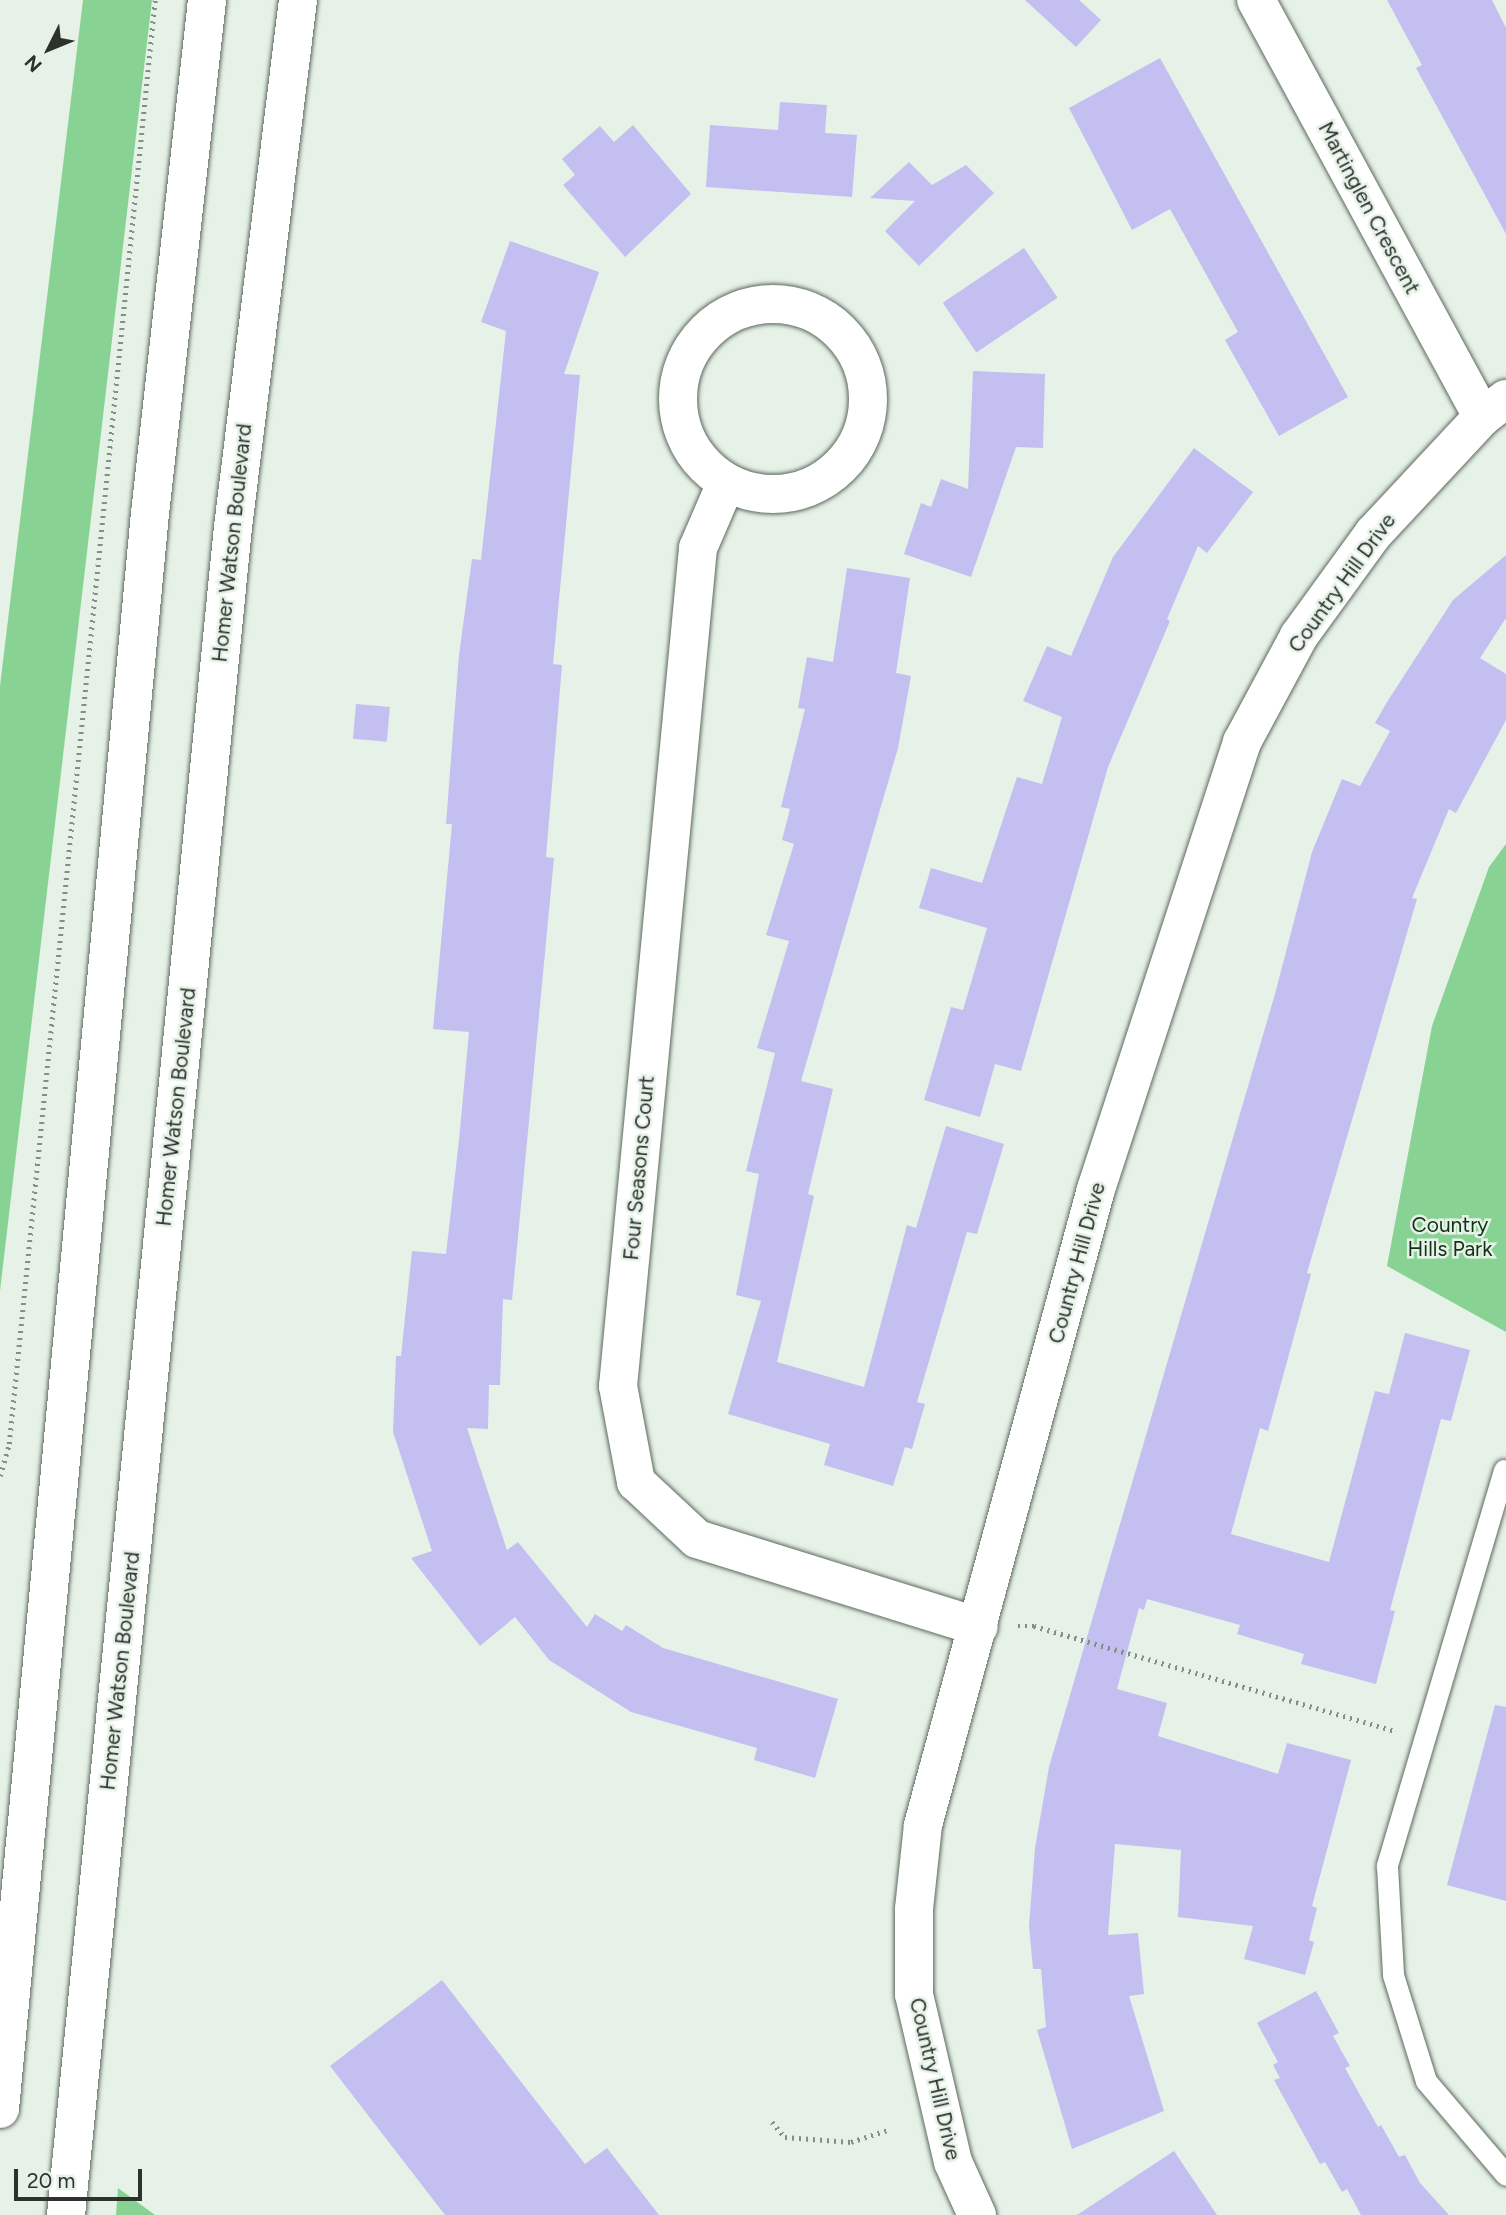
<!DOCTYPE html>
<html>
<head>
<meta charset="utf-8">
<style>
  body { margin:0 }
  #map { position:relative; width:1506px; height:2215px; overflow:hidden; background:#e6f2e7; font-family:Figtree,sans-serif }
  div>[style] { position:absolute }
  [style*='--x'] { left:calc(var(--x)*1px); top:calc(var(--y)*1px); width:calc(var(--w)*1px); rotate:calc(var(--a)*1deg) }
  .green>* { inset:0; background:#88d394 }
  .building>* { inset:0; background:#c4bff1; transform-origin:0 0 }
  .path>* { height:4.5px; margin-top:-2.25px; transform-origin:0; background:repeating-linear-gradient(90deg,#858e86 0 2px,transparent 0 7px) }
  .roads { filter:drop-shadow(0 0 2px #5e695f) drop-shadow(0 0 2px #5e695f) }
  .lane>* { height:21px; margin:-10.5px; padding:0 10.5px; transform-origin:10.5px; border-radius:10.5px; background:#fff }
  .street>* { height:38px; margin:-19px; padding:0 19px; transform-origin:19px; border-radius:19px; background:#fff }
  .street>.ring { margin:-19px; padding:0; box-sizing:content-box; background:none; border:38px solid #fff; border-radius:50% }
  .secondary>* { height:38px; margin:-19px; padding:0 19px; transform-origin:19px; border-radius:19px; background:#fff }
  span { translate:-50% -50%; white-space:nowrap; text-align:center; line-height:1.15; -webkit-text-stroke:5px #e6f2e7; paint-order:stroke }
  .street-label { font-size:21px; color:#2d322d }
  .park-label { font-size:21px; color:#123218 }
  .north { position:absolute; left:14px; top:14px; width:70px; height:70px; -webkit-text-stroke:5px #e6f2e7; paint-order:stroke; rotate:227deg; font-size:19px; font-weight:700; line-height:28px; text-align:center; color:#2d322d }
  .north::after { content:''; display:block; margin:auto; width:24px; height:32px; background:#2d322d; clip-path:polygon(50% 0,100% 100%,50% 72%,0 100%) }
  .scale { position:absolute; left:14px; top:2169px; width:128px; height:32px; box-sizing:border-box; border:4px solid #2d322d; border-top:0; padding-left:9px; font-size:21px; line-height:24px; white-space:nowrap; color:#2d322d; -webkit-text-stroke:5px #e6f2e7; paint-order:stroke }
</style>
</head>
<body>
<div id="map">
  <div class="green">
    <div style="clip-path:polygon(83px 0,152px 0,0 1291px,0 686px)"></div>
    <div style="clip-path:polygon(1506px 844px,1506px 1332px,1387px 1266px,1432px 1026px,1489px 867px)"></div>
    <div style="clip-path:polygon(118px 2188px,155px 2215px,116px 2215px)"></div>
  </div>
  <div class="building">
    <div style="clip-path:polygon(1025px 0,1079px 0,1101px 20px,1076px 47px)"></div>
    <div style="clip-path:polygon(1387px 0,1492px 0,1506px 28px,1506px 234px,1416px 68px,1422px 65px)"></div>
    <div style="clip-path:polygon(1160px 58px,1348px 397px,1279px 436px,1225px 340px,1238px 332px,1170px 209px,1132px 230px,1069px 108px)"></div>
    <div style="clip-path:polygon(780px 102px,827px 105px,825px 133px,857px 135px,852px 197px,706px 187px,710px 125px,778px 130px)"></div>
    <div style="clip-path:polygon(633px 125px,691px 194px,625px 257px,563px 185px,575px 175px,562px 159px,600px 126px,614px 142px)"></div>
    <div style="clip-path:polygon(909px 162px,932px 185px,966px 165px,994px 193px,919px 266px,885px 231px,915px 201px,870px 198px)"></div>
    <div style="clip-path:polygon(510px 241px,599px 272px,564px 374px,580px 375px,553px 664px,562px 665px,546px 857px,554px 858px,512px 1300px,503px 1299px,500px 1385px,489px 1385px,488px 1429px,467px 1428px,507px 1550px,518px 1542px,587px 1627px,595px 1614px,622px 1631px,626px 1625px,663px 1648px,838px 1699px,815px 1778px,754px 1760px,757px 1748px,631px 1712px,549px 1660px,515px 1617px,480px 1646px,411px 1558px,432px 1551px,393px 1432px,396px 1356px,401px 1356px,412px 1251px,446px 1254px,459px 1140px,469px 1032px,433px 1029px,452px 824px,446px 824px,459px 655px,472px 559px,481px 560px,506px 331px,481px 322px)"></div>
    <div style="left:1024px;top:248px;width:60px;height:98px;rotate:56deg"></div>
    <div style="clip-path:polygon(973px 371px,1045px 374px,1043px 448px,1016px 447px,971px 577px,904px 554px,921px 503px,931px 507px,941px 479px,968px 489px)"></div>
    <div style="clip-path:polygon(1194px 448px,1253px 492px,1207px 553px,1198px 546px,1167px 619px,1170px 621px,1108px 767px,1021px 1071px,995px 1064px,980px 1117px,924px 1100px,951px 1007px,963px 1010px,987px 928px,919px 908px,931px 868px,982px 883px,1017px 777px,1042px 784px,1062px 717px,1023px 701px,1047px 646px,1071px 656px,1113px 557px)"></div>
    <div style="clip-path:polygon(1506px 555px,1506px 618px,1480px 658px,1506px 674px,1506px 720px,1456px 813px,1449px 809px,1412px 898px,1417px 899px,1307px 1273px,1311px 1274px,1268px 1431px,1260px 1428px,1231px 1534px,1329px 1562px,1375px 1391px,1389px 1394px,1405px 1333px,1470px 1350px,1451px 1421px,1441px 1419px,1390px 1610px,1395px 1611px,1376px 1684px,1301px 1664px,1304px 1654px,1237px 1634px,1240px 1625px,1147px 1599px,1144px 1610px,1139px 1608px,1117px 1689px,1167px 1703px,1158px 1736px,1278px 1774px,1287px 1743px,1351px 1760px,1312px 1906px,1317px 1908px,1309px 1940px,1314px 1942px,1305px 1975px,1244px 1959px,1253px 1926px,1178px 1917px,1181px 1850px,1115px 1844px,1108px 1935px,1138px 1933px,1144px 1994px,1129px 1996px,1164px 2111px,1072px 2149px,1037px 2030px,1046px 2027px,1041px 1969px,1033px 1969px,1029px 1926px,1035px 1848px,1049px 1767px,1275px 994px,1312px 852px,1342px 779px,1360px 786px,1390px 731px,1375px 723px,1387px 702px,1453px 600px)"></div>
    <div style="clip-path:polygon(847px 568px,910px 578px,896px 673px,911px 676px,898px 748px,801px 1081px,833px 1089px,808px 1194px,814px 1196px,777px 1362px,864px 1387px,907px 1225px,916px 1228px,946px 1126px,1004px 1144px,977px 1234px,967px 1232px,917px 1402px,925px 1404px,912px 1449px,905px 1447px,893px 1486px,824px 1465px,830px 1444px,728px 1414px,761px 1301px,736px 1295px,759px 1174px,746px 1171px,775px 1053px,757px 1048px,789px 941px,766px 935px,794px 844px,782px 840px,790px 809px,781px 807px,805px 709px,798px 708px,807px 657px,833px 662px)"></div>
    <div style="left:356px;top:704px;width:34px;height:35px;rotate:5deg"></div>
    <div style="clip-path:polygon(1495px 1705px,1506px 1707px,1506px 1901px,1447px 1885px)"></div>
    <div style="clip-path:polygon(442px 1980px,585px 2164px,607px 2148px,659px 2215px,445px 2215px,330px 2066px)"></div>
    <div style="clip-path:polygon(1316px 1991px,1339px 2033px,1333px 2036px,1350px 2066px,1345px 2068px,1378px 2127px,1381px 2125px,1399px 2157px,1405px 2155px,1420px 2183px,1449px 2215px,1361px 2215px,1347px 2189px,1342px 2192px,1325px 2162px,1320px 2164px,1274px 2080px,1280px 2078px,1273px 2065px,1278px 2062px,1257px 2023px)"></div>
    <div style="clip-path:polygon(1174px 2151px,1217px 2215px,1077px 2215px)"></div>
  </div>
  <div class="path">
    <div style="--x:0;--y:1476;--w:33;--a:-74"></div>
    <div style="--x:9;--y:1444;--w:1451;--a:-84.23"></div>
    <div style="--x:1018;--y:1626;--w:16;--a:0"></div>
    <div style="--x:1034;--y:1626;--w:374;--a:16.2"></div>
    <div style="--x:772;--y:2122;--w:20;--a:49"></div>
    <div style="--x:785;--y:2137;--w:66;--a:4.3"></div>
    <div style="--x:851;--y:2142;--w:39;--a:-18"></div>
  </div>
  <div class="roads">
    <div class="lane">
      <div style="--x:1504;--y:1470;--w:413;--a:106.5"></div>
      <div style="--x:1387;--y:1866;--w:109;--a:86.8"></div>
      <div style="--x:1393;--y:1975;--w:111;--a:72.7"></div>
      <div style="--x:1426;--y:2081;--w:123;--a:49.6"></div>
    </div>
    <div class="street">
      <div style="--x:1256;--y:0;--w:474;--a:61.5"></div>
      <div class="ring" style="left:678px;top:304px;width:152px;height:152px"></div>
      <div style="--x:726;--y:483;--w:71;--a:113.3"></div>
      <div style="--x:698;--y:548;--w:842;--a:95.45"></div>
      <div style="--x:618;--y:1386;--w:98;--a:79.4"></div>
      <div style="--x:636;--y:1482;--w:83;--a:43.1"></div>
      <div style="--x:697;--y:1539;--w:295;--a:17.3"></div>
      <div style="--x:977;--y:2215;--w:58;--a:-114.4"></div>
      <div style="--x:953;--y:2162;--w:172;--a:-103.1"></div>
      <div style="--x:914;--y:1994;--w:85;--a:-90"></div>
      <div style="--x:914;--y:1909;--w:84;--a:-83.9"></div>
      <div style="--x:923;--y:1825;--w:659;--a:-74.78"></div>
      <div style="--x:1096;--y:1189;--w:470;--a:-71.9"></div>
      <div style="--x:1242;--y:742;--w:120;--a:-61.7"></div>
      <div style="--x:1299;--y:636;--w:126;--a:-54"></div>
      <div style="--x:1373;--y:534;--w:160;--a:-47"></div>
      <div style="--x:1482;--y:417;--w:30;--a:-37"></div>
    </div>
    <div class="secondary">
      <div style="--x:0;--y:2109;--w:1602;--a:-84.63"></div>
      <div style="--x:150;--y:514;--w:517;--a:-83.67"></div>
      <div style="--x:66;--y:2215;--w:1696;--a:-84.35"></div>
      <div style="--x:233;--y:527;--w:531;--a:-82.97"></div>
    </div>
  </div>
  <div class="street-label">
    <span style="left:1369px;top:208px;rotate:62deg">Martinglen Crescent</span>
    <span style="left:232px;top:543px;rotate:-84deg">Homer Watson Boulevard</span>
    <span style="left:1342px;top:583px;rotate:-54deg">Country Hill Drive</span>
    <span style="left:176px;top:1107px;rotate:-84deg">Homer Watson Boulevard</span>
    <span style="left:639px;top:1168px;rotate:-85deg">Four Seasons Court</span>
    <span style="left:1077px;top:1263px;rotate:-75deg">Country Hill Drive</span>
    <span style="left:120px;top:1671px;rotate:-84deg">Homer Watson Boulevard</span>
    <span style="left:935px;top:2079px;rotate:77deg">Country Hill Drive</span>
  </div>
  <div class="park-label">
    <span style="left:1450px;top:1237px">Country<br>Hills Park</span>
  </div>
  <div class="north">N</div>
  <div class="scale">20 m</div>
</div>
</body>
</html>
